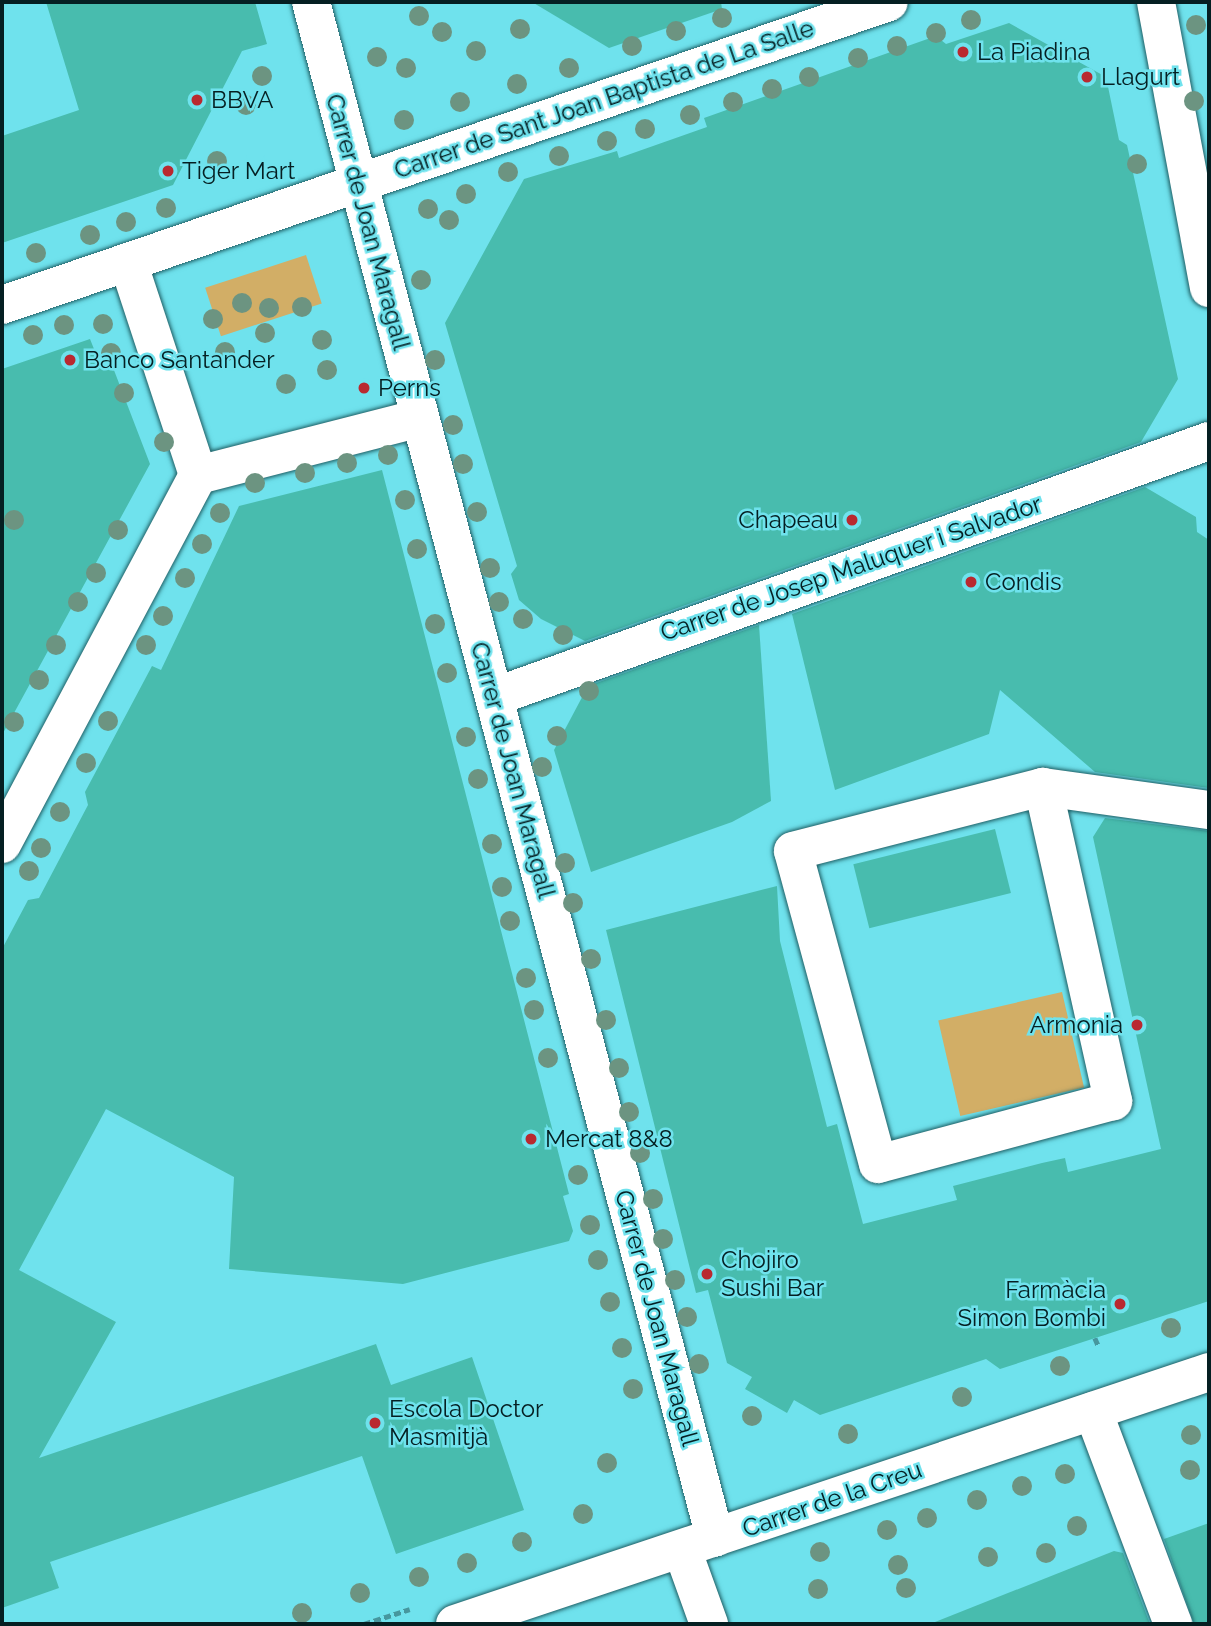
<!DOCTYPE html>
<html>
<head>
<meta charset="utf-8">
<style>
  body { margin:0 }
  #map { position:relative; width:1211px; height:1626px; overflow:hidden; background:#6fe2ed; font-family:Raleway,sans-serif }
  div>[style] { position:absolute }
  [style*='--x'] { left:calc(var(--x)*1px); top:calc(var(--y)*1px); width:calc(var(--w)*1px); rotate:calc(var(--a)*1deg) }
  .green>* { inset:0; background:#d2ae66; transform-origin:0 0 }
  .building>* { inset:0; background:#48bcae; transform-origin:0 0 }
  .path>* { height:4.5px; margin-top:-2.25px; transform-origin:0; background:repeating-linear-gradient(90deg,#46979e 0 7px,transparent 0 10.5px) }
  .roads { filter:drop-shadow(0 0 2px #1f5e64) drop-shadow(0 0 2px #1f5e64) }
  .street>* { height:38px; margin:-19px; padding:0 19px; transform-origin:19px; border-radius:19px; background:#fff }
  .trees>* { width:20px; height:20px; margin:-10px; border-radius:50%; background:#6c9481 }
  .dots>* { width:19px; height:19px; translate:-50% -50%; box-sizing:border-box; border:4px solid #6fe2ed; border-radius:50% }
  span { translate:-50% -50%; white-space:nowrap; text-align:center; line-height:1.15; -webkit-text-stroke:5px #6fe2ed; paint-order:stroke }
  .poi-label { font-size:24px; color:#051f22 }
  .left { translate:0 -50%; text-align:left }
  .right { translate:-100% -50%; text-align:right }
  .street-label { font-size:24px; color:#051f22 }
  .frame { position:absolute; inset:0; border:4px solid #051f22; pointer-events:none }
</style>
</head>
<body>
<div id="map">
  <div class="green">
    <div style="left:306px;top:255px;width:51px;height:106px;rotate:72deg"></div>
    <div style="left:1062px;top:992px;width:98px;height:127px;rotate:77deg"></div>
  </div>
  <div class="building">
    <div style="clip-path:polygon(46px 2px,255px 2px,267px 44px,242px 51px,173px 185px,2px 243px,2px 136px,79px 110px)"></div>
    <div style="clip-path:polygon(532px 2px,721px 2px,722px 9px,609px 48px)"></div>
    <div style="clip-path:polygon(1009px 23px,1106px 77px,1119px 140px,1127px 145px,1178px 379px,1141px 442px,585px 641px,541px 619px,519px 600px,511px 574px,517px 566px,445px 323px,524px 179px,617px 151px,619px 158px,707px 127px,704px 118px,936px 36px,946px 44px)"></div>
    <div style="clip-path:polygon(90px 339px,102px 369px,112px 365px,150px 464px,2px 735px,2px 369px)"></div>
    <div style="clip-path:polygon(382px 470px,569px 1194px,563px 1196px,573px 1231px,569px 1241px,403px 1284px,229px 1269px,234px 1177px,106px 1109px,19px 1270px,116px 1322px,39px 1458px,376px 1344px,391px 1385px,472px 1357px,524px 1510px,396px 1554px,362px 1456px,50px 1562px,59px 1588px,2px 1608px,2px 949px,28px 900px,39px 898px,88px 805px,85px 792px,152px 666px,161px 670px,239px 506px)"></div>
    <div style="clip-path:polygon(1145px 487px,1196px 517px,1197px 532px,1209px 540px,1209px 788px,1095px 772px,1000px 690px,989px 734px,835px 790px,792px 614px)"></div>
    <div style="clip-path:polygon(759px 625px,771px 801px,732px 822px,591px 872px,554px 750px,588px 686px)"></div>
    <div style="clip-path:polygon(1105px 818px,1209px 831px,1209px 1301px,1000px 1369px,986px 1359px,820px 1415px,794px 1400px,787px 1413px,745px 1389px,752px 1377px,727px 1363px,708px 1290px,696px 1293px,606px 930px,777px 886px,780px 941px,827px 1127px,837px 1124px,863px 1224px,957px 1200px,953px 1186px,1042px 1163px,1065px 1158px,1068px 1172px,1161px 1149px,1093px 837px)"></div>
    <div style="left:995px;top:829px;width:66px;height:146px;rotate:76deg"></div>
    <div style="clip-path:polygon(1209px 1523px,1209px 1624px,1194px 1624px,1164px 1539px)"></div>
    <div style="clip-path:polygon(1114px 1551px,1123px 1553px,1150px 1624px,930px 1624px)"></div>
  </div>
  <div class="path">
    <div style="--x:1095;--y:1338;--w:10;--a:66"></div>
    <div style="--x:364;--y:1624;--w:48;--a:-18.1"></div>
  </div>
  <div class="roads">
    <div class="street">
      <div style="--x:311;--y:2;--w:1588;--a:75.26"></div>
      <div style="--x:1156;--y:2;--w:291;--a:79.5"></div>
      <div style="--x:128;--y:262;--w:224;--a:71.8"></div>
      <div style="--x:2;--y:305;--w:937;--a:-18.86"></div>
      <div style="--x:198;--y:475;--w:229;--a:-14.4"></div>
      <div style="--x:494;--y:697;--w:759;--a:-19.7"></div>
      <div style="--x:1043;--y:787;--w:322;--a:77.4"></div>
      <div style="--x:1113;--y:1101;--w:243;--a:165"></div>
      <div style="--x:878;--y:1164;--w:324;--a:-105.2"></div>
      <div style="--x:793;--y:851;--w:258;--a:-14.4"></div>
      <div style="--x:1043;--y:787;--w:168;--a:7.9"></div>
      <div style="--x:2;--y:844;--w:418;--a:-62"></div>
      <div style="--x:1093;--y:1411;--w:228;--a:69.4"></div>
      <div style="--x:682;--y:1549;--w:80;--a:70.2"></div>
      <div style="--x:455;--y:1624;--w:795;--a:-18.48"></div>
    </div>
  </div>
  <div class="trees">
    <div style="left:419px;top:16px"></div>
    <div style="left:722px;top:18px"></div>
    <div style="left:971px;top:20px"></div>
    <div style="left:1196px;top:25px"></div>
    <div style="left:520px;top:29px"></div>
    <div style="left:676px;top:31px"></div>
    <div style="left:442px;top:32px"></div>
    <div style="left:936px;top:33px"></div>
    <div style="left:632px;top:46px"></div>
    <div style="left:897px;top:46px"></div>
    <div style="left:476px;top:51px"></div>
    <div style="left:377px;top:57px"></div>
    <div style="left:858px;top:58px"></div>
    <div style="left:406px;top:68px"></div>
    <div style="left:569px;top:68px"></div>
    <div style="left:262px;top:76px"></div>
    <div style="left:809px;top:77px"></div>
    <div style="left:517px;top:84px"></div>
    <div style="left:772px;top:89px"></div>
    <div style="left:1194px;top:101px"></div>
    <div style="left:460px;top:102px"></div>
    <div style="left:733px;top:102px"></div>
    <div style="left:246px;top:105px"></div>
    <div style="left:690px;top:115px"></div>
    <div style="left:404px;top:120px"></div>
    <div style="left:645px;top:129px"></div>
    <div style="left:607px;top:141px"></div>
    <div style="left:559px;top:156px"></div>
    <div style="left:217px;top:161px"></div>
    <div style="left:1137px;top:164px"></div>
    <div style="left:508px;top:172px"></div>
    <div style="left:466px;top:194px"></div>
    <div style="left:166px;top:208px"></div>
    <div style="left:428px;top:209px"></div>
    <div style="left:449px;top:220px"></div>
    <div style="left:126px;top:222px"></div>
    <div style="left:90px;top:235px"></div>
    <div style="left:36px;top:253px"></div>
    <div style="left:421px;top:280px"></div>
    <div style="left:242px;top:303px"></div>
    <div style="left:302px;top:307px"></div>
    <div style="left:269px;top:308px"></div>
    <div style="left:213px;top:319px"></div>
    <div style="left:103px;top:324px"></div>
    <div style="left:64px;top:325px"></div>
    <div style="left:265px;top:333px"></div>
    <div style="left:33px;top:335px"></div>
    <div style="left:322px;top:340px"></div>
    <div style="left:225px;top:352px"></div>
    <div style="left:111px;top:353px"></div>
    <div style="left:435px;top:360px"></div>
    <div style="left:327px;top:370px"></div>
    <div style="left:286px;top:384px"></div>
    <div style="left:124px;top:393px"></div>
    <div style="left:453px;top:425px"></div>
    <div style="left:164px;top:442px"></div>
    <div style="left:388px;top:455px"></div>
    <div style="left:347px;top:463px"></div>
    <div style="left:463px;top:464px"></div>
    <div style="left:305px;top:473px"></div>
    <div style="left:255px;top:483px"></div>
    <div style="left:405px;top:500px"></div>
    <div style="left:477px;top:512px"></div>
    <div style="left:220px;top:513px"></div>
    <div style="left:14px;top:520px"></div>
    <div style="left:118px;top:530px"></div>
    <div style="left:202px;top:544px"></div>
    <div style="left:417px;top:549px"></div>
    <div style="left:490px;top:568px"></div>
    <div style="left:96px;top:573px"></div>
    <div style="left:185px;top:578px"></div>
    <div style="left:78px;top:602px"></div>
    <div style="left:499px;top:602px"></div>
    <div style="left:163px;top:616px"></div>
    <div style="left:523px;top:619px"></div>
    <div style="left:435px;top:624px"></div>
    <div style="left:563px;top:635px"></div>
    <div style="left:56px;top:645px"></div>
    <div style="left:146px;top:645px"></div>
    <div style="left:447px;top:673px"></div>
    <div style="left:39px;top:680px"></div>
    <div style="left:589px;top:691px"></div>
    <div style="left:108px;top:721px"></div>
    <div style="left:14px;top:722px"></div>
    <div style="left:557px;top:736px"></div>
    <div style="left:466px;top:737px"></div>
    <div style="left:86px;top:763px"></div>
    <div style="left:542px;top:767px"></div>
    <div style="left:478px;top:779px"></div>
    <div style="left:60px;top:812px"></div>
    <div style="left:492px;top:844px"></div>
    <div style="left:41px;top:848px"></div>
    <div style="left:565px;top:863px"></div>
    <div style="left:29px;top:871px"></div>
    <div style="left:502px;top:887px"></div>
    <div style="left:573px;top:903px"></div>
    <div style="left:510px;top:921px"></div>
    <div style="left:591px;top:959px"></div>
    <div style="left:526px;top:978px"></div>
    <div style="left:534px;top:1010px"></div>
    <div style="left:606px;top:1020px"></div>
    <div style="left:548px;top:1058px"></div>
    <div style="left:619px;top:1068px"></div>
    <div style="left:629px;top:1112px"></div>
    <div style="left:640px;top:1153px"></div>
    <div style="left:578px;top:1175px"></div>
    <div style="left:653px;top:1199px"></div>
    <div style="left:590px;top:1225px"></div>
    <div style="left:663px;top:1239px"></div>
    <div style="left:598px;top:1260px"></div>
    <div style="left:675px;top:1280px"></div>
    <div style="left:610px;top:1302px"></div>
    <div style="left:687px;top:1317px"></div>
    <div style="left:1171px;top:1328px"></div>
    <div style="left:622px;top:1348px"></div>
    <div style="left:699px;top:1364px"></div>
    <div style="left:1060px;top:1366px"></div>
    <div style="left:633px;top:1389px"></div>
    <div style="left:962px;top:1397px"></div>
    <div style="left:752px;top:1416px"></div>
    <div style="left:848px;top:1434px"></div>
    <div style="left:1191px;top:1435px"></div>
    <div style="left:607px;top:1463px"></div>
    <div style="left:1190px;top:1470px"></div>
    <div style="left:1065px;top:1474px"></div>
    <div style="left:1022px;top:1486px"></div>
    <div style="left:977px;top:1500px"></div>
    <div style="left:583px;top:1514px"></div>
    <div style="left:927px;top:1518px"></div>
    <div style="left:1077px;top:1526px"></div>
    <div style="left:887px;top:1530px"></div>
    <div style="left:522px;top:1542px"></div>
    <div style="left:820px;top:1552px"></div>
    <div style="left:1046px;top:1553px"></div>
    <div style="left:988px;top:1557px"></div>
    <div style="left:467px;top:1563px"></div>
    <div style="left:898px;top:1565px"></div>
    <div style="left:419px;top:1577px"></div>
    <div style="left:906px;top:1588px"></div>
    <div style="left:818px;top:1589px"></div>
    <div style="left:360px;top:1593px"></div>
    <div style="left:302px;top:1613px"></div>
  </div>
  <div class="dots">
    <div style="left:963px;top:52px;background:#b92930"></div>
    <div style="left:1087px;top:77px;background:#b92930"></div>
    <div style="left:197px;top:100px;background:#b92930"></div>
    <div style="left:168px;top:171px;background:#b92930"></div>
    <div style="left:70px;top:360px;background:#b92930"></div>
    <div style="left:364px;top:388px;background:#b92930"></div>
    <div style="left:852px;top:520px;background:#b92930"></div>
    <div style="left:971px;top:582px;background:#b92930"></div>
    <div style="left:1137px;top:1025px;background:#b92930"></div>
    <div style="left:531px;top:1139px;background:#b92930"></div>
    <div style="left:707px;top:1274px;background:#b92930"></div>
    <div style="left:1120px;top:1304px;background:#b92930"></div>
    <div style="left:375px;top:1423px;background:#b92930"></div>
  </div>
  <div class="poi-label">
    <span class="left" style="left:977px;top:52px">La Piadina</span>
    <span class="left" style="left:1101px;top:77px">Llagurt</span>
    <span class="left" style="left:211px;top:100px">BBVA</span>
    <span class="left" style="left:182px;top:171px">Tiger Mart</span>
    <span class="left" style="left:84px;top:360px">Banco Santander</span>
    <span class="left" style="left:378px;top:388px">Perns</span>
    <span class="right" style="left:838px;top:520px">Chapeau</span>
    <span class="left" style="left:985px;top:582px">Condis</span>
    <span class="right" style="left:1123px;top:1025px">Armonia</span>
    <span class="left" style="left:545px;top:1139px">Mercat 8&amp;8</span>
    <span class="left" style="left:721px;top:1274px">Chojiro<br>Sushi Bar</span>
    <span class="right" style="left:1106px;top:1304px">Farmàcia<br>Simon Bombi</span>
    <span class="left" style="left:389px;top:1423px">Escola Doctor<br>Masmitjà</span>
  </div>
  <div class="street-label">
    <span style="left:604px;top:99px;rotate:-19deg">Carrer de Sant Joan Baptista de La Salle</span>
    <span style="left:368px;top:222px;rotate:75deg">Carrer de Joan Maragall</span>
    <span style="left:851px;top:568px;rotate:-19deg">Carrer de Josep Maluquer i Salvador</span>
    <span style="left:513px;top:770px;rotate:75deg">Carrer de Joan Maragall</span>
    <span style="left:657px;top:1318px;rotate:75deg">Carrer de Joan Maragall</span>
    <span style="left:832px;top:1499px;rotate:-19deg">Carrer de la Creu</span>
  </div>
  <div class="frame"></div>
</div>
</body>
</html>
